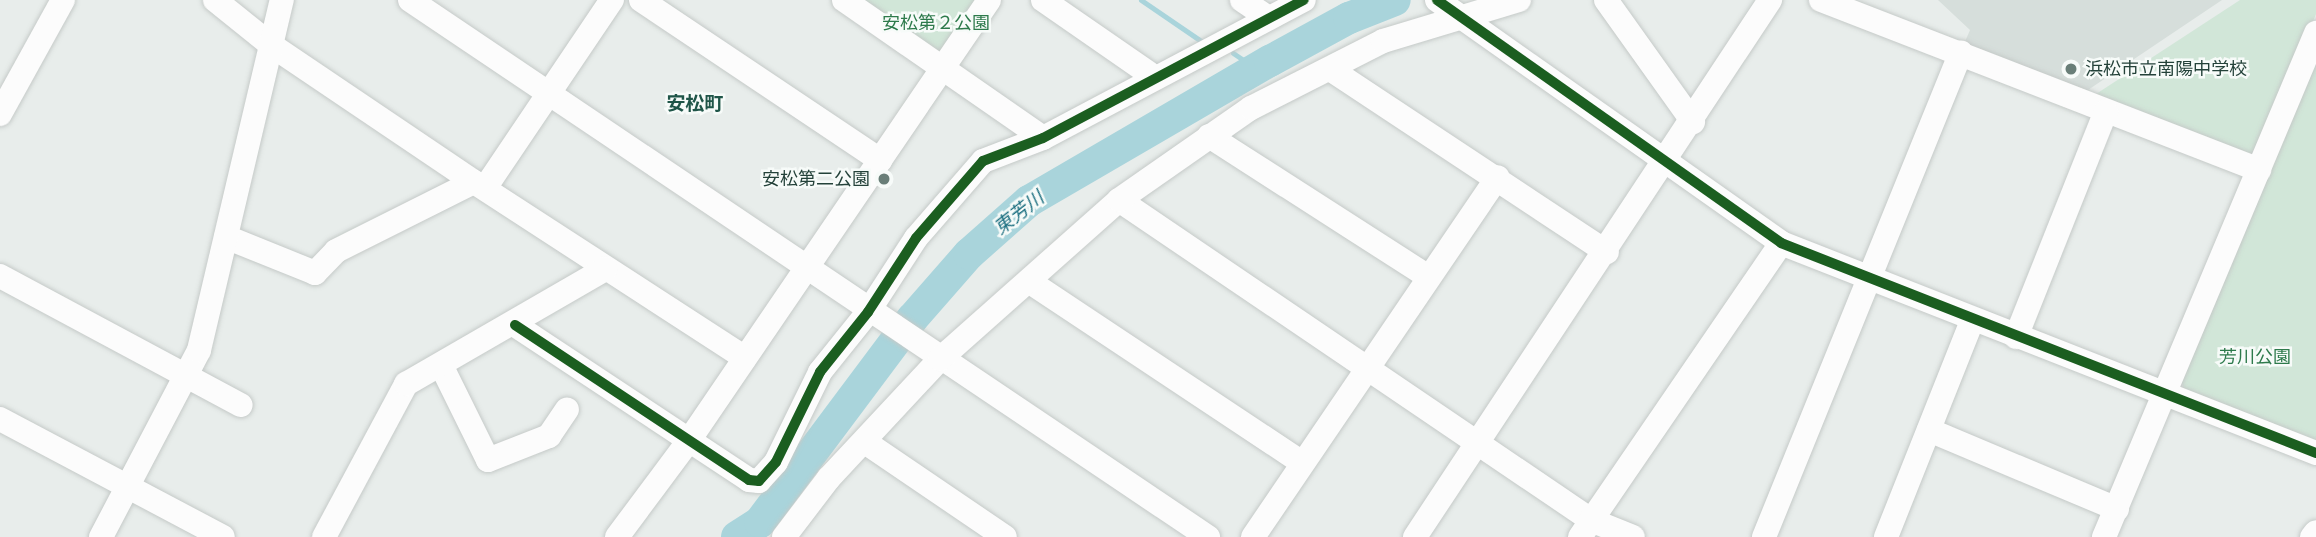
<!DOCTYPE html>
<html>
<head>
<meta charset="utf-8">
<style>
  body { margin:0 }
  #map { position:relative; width:2316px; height:537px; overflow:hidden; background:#e8edeb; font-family:"Work Sans","Noto Sans JP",sans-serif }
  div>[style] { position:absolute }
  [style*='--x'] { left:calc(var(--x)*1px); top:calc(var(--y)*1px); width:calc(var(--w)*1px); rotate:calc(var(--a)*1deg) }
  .built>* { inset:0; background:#d6dedb }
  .green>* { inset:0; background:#d1e6d8 }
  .stream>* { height:5px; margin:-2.5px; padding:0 2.5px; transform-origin:2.5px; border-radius:2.5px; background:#a9d4db }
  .river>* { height:32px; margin:-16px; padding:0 16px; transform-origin:16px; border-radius:16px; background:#a9d4db }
  .roads { filter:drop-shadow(0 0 2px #c5cac8) drop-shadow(0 0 2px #c5cac8) }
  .minor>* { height:24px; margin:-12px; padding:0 12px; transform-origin:12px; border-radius:12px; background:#fcfcfc }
  .cycleway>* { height:10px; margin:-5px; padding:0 5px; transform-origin:5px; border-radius:5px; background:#1b5e20 }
  .dots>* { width:19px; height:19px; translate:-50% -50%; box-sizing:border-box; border:4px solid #f7fbf9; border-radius:50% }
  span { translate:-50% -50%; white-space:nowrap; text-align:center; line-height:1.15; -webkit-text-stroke:5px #f7fbf9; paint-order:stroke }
  .park-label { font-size:18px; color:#2d7a4b }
  .poi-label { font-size:18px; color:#24423a }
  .left { translate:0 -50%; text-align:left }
  .right { translate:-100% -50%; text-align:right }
  .neighbourhood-label { font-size:19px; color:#1f5548; font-weight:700 }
  .water-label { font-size:19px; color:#1c6f80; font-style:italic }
</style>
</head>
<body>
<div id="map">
  <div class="built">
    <div style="clip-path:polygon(1938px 0,2222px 0,2082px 94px,1964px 44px,1970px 30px)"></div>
  </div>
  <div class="green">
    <div style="clip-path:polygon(861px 0,980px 0,947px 50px,936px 51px)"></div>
    <div style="clip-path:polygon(2240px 0,2316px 0,2316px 14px,2254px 159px,2093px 96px)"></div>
    <div style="clip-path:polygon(2316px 56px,2316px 446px,2187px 396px,2180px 378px)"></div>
  </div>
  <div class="stream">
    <div style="--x:1141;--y:0;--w:76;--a:34.3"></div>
    <div style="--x:1233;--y:53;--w:29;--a:34"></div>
  </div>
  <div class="river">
    <div style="--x:737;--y:537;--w:27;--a:-33"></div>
    <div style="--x:760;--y:522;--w:254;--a:-53.2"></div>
    <div style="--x:912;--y:319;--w:86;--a:-48.8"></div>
    <div style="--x:969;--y:254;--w:80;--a:-41.5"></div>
    <div style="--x:1029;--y:201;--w:279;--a:-30.2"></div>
    <div style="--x:1270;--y:61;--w:90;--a:-28.6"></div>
    <div style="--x:1349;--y:18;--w:49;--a:-21.4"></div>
  </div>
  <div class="roads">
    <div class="minor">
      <div style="--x:215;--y:0;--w:72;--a:38.8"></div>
      <div style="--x:271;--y:45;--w:245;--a:34"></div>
      <div style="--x:474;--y:182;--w:323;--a:33"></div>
      <div style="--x:410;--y:0;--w:962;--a:33.94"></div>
      <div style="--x:641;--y:0;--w:288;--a:33.8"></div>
      <div style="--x:844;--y:0;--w:242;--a:34.7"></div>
      <div style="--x:1043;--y:0;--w:135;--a:34.7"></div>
      <div style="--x:1242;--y:0;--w:32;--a:34"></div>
      <div style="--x:1437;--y:0;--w:421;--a:35.2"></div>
      <div style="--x:1781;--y:243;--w:575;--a:21.43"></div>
      <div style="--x:1606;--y:0;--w:150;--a:54.5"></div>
      <div style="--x:1821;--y:0;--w:470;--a:21.2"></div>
      <div style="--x:1330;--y:69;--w:332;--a:33.5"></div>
      <div style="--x:0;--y:114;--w:130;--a:-61.1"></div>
      <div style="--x:1209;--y:136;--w:261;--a:32.7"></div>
      <div style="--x:485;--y:188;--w:227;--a:-56"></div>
      <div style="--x:1119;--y:200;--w:570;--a:34.14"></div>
      <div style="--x:1591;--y:520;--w:45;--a:22"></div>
      <div style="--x:226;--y:237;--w:96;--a:22"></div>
      <div style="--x:315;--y:273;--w:30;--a:-46"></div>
      <div style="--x:336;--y:251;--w:154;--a:-26.6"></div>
      <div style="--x:0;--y:276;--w:273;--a:28.2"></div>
      <div style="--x:1030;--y:282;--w:327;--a:33.6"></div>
      <div style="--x:515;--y:325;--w:281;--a:33.5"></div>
      <div style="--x:749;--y:480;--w:10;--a:6"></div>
      <div style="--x:759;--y:481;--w:25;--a:-48"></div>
      <div style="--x:776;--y:462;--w:100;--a:-63.9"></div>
      <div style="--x:820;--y:372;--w:77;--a:-51.3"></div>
      <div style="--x:868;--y:312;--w:88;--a:-57"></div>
      <div style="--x:916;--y:238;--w:102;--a:-49"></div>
      <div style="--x:983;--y:161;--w:64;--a:-21"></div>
      <div style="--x:1043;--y:138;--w:295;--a:-27.9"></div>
      <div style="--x:2016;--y:337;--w:243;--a:-68.3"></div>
      <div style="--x:441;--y:365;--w:106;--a:63.7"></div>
      <div style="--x:488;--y:460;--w:66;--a:-21.5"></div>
      <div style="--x:549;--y:436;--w:32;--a:-56"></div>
      <div style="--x:0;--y:419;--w:252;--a:27.9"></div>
      <div style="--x:1929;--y:430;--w:204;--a:22.8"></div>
      <div style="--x:865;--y:442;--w:169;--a:34.2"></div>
      <div style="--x:101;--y:537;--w:211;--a:-62.3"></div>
      <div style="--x:199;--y:350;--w:360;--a:-76.7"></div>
      <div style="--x:324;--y:537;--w:174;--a:-61.8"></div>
      <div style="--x:406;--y:384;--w:230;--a:-30"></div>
      <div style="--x:617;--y:537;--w:122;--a:-53.3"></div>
      <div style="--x:690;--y:439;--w:531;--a:-55.74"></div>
      <div style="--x:784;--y:537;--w:74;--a:-52.7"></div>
      <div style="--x:829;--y:478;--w:163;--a:-47"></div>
      <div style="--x:940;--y:359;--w:239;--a:-41.6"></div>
      <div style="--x:1119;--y:200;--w:161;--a:-34.9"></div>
      <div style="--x:1251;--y:108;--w:148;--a:-26.9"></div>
      <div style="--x:1383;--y:41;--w:142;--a:-16.8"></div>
      <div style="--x:1253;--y:537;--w:435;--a:-55.8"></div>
      <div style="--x:1415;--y:537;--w:644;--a:-56.53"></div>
      <div style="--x:1580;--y:537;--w:356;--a:-55.6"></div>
      <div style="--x:1764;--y:537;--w:523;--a:-67.89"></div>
      <div style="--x:1886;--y:537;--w:232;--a:-68.3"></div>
      <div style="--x:2104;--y:537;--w:547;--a:-67.19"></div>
      <div style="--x:2312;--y:537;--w:6;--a:-51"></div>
    </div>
  </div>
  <div class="cycleway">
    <div style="--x:1437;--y:0;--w:421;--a:35.2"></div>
    <div style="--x:1781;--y:243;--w:575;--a:21.43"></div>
    <div style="--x:515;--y:325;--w:281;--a:33.5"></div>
    <div style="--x:749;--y:480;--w:10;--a:6"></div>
    <div style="--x:759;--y:481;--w:25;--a:-48"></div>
    <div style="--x:776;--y:462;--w:100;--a:-63.9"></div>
    <div style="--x:820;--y:372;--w:77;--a:-51.3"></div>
    <div style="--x:868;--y:312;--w:88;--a:-57"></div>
    <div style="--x:916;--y:238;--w:102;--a:-49"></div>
    <div style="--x:983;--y:161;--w:64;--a:-21"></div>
    <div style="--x:1043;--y:138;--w:295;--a:-27.9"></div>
  </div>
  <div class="dots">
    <div style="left:2071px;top:69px;background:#697e78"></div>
    <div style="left:884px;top:179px;background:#697e78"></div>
  </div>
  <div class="park-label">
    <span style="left:936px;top:23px">安松第２公園</span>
    <span style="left:2255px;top:357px">芳川公園</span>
  </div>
  <div class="poi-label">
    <span class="left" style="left:2085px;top:69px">浜松市立南陽中学校</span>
    <span class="right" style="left:870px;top:179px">安松第二公園</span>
  </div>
  <div class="neighbourhood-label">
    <span style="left:695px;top:104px">安松町</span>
  </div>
  <div class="water-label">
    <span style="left:1019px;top:213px;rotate:-38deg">東芳川</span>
  </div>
</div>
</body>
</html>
